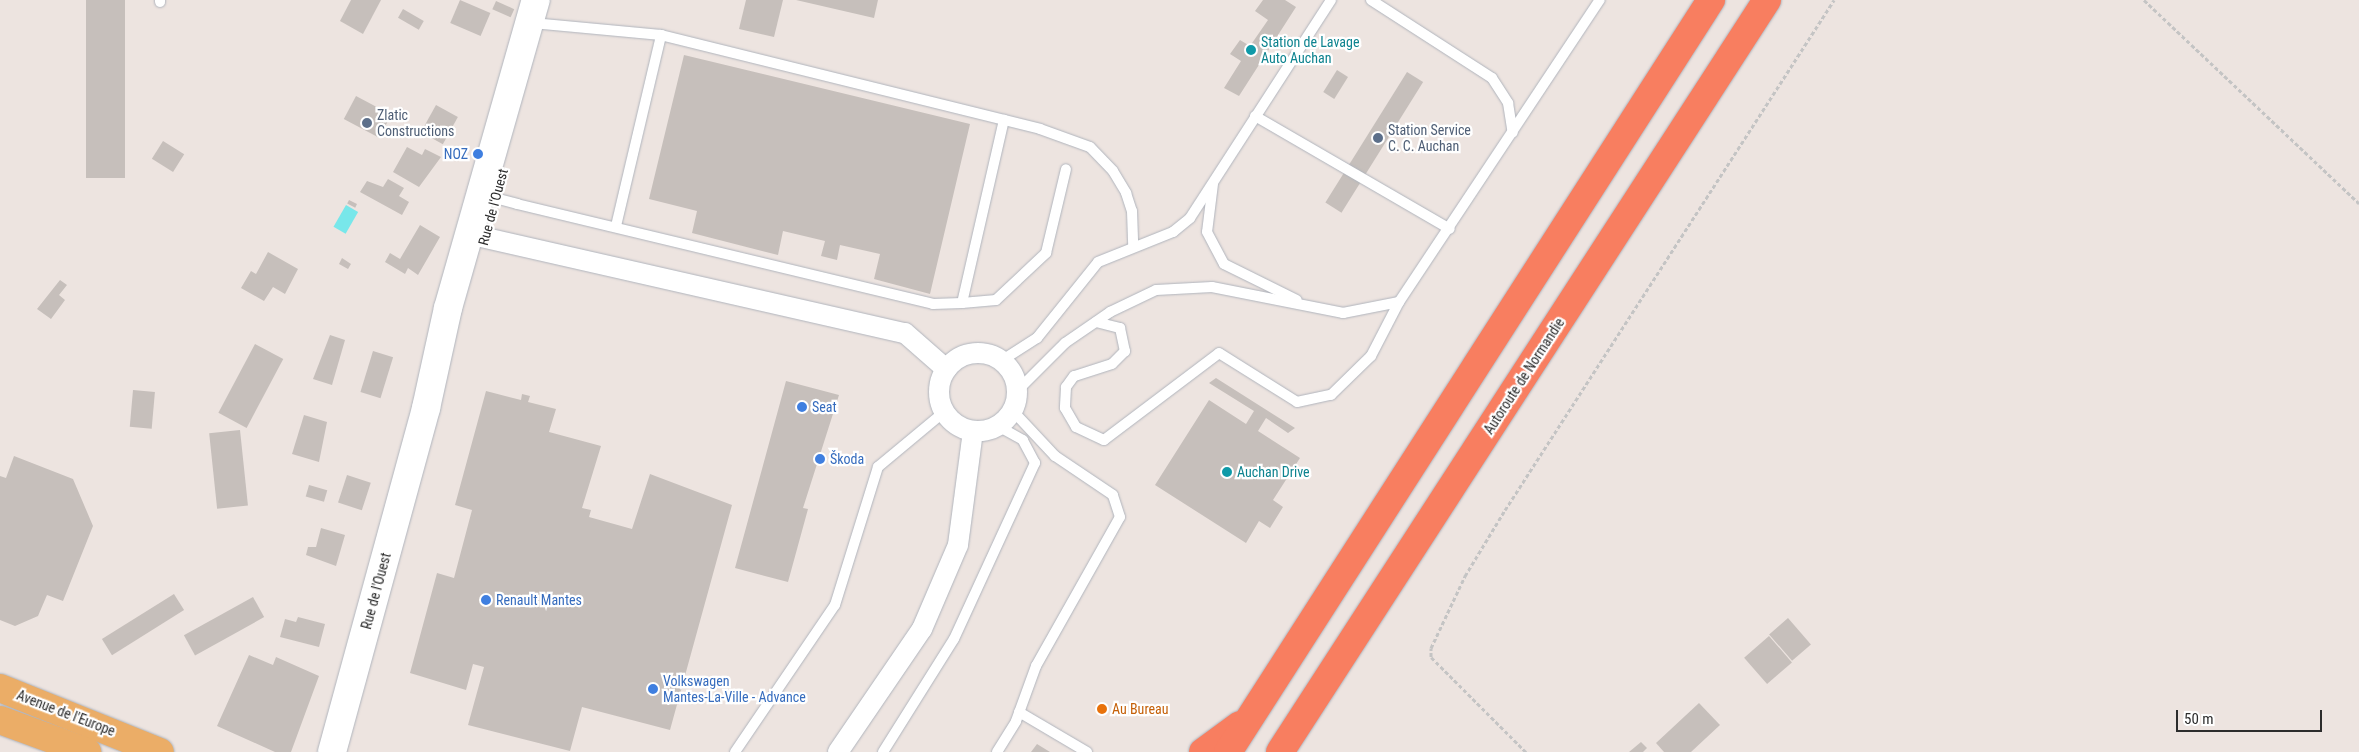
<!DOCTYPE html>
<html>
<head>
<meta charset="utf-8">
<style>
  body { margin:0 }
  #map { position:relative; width:2359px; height:752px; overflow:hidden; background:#ede4e0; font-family:"Roboto Condensed",sans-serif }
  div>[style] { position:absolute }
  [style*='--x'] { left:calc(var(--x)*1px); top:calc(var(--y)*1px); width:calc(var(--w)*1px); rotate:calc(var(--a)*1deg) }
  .water>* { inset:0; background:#78e7ea; transform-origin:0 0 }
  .building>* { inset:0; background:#c6bfbb; transform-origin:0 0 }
  .path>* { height:3px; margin-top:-1.5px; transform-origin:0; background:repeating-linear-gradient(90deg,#c4c4c4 0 4px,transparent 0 6.5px) }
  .roads { filter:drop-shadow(0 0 1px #b0b4bc) drop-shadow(0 0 1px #b0b4bc) }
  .lane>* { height:10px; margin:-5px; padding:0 5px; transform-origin:5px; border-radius:5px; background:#fff }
  .street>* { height:20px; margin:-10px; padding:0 10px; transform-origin:10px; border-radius:10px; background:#fff }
  .street>.ring { margin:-10px; padding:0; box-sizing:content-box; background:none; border:20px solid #fff; border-radius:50% }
  .secondary>* { height:28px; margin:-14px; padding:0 14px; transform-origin:14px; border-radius:14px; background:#fff }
  .primary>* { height:28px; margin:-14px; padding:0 14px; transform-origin:14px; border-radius:14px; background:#ebad67 }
  .highway>* { height:28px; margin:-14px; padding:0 14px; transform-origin:14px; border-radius:14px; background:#f87e60 }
  .dots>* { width:14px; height:14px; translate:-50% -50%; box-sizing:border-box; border:2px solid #fff; border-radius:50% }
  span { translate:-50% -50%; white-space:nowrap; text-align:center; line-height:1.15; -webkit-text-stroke:4.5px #fff; paint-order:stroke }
  .culture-label { font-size:14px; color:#0d838f }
  .left { translate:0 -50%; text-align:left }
  .service-label { font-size:14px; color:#4e5e75 }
  .shop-label { font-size:14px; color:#366cbe }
  .right { translate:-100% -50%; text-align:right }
  .street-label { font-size:14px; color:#2c2c2c }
  .food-label { font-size:14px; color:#c56008 }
  .scale { position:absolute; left:2176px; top:710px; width:146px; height:22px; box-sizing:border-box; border:2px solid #2c2c2c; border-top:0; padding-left:6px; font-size:15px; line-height:18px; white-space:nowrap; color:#2c2c2c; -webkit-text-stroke:4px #fff; paint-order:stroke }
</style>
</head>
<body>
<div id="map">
  <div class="water">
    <div style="left:346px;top:205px;width:14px;height:25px;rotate:30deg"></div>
  </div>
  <div class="building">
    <div style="left:86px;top:0;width:39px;height:178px"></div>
    <div style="clip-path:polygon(351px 0,381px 0,363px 34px,340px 21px)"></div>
    <div style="left:460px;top:0;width:33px;height:25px;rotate:23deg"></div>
    <div style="clip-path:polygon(746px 0,783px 0,774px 37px,739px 29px)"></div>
    <div style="clip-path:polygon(796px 0,878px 0,874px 18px)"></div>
    <div style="clip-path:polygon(1263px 0,1285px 0,1296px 7px,1239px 96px,1224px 88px,1241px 61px,1230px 54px,1240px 40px,1250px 46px,1268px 20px,1255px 11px)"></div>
    <div style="left:496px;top:1px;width:20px;height:9px;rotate:24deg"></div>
    <div style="left:403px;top:9px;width:24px;height:10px;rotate:30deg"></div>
    <div style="clip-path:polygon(684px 55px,970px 124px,930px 294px,874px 279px,880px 254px,840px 245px,837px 260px,821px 256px,825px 241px,783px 231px,778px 255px,692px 233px,697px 211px,649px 199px)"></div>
    <div style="left:1337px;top:70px;width:13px;height:26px;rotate:32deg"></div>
    <div style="left:1407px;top:72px;width:19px;height:154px;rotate:32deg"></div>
    <div style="left:356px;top:96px;width:40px;height:26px;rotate:28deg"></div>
    <div style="left:436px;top:105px;width:25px;height:31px;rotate:29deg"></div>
    <div style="left:163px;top:141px;width:25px;height:21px;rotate:32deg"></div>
    <div style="clip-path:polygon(407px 147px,422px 155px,425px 149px,441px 157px,419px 187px,393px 172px)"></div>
    <div style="clip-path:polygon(388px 179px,404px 188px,399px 196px,409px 202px,402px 215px,360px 192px,367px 181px,383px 187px)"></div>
    <div style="left:349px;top:200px;width:9px;height:4px;rotate:27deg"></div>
    <div style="clip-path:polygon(420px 225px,440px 237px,418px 275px,408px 268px,405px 274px,385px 262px,390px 253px,400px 259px)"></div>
    <div style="clip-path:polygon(268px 252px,298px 269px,285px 294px,273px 287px,264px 301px,241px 288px,251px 271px,256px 274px)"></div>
    <div style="clip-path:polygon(342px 258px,351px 264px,348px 269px,339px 264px)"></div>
    <div style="clip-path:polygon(60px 280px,67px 285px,59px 295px,65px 300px,51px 319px,37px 309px)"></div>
    <div style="clip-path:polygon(330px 335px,345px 340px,332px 385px,313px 379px)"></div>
    <div style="left:255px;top:344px;width:32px;height:78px;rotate:28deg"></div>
    <div style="left:373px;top:351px;width:21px;height:43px;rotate:17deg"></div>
    <div style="clip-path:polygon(1216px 378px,1295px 428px,1288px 433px,1266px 418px,1258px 431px,1300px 458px,1273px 500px,1283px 507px,1270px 528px,1259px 521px,1246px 543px,1155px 485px,1209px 400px,1246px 424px,1254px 411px,1209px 383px)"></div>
    <div style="clip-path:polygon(786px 381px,839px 395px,803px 508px,808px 509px,788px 582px,735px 568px)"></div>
    <div style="left:133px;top:390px;width:22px;height:37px;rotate:5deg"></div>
    <div style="clip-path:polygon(486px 391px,521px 400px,522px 394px,530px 396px,528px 402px,556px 409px,549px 432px,601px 446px,582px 508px,591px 510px,589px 517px,632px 529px,650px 474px,732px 505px,670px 730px,582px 707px,570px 751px,468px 725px,484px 667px,473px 664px,466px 690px,410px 673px,437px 573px,454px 578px,472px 510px,455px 505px)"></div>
    <div style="clip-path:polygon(304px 415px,327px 422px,319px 462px,292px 454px)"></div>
    <div style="left:240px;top:430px;width:76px;height:31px;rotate:84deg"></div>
    <div style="clip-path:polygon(14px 456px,73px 479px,93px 526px,63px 601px,47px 595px,38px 616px,15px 626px,0 620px,0 476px,6px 478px)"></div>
    <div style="left:347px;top:475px;width:25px;height:29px;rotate:18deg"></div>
    <div style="left:309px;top:485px;width:19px;height:12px;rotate:16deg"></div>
    <div style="clip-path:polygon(321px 528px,345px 535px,336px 566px,306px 555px,308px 547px,316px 547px)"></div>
    <div style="left:174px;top:594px;width:19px;height:85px;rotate:58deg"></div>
    <div style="left:253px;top:597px;width:23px;height:79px;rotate:61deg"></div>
    <div style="clip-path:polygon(298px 617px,325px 624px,319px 647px,280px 637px,285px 619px,296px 622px)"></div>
    <div style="left:1788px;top:618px;width:35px;height:25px;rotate:49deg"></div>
    <div style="left:1769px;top:636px;width:35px;height:33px;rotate:49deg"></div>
    <div style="clip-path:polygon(249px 655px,273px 665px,276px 657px,319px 676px,291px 752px,275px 752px,217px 726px)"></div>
    <div style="clip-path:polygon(1699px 703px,1720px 725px,1691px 752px,1664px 752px,1656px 743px)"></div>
    <div style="clip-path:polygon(1641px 742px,1647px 748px,1643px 752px,1629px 752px)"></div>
    <div style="clip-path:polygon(1037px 744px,1050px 752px,1031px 752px)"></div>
  </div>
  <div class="path">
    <div style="--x:2144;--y:0;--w:296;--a:43.4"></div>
    <div style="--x:1526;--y:752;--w:134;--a:-135"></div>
    <div style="--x:1431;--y:657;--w:9;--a:-90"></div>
    <div style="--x:1431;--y:648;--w:80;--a:-64.7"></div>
    <div style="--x:1465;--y:576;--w:77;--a:-58.8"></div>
    <div style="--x:1505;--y:510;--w:607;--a:-57.17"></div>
  </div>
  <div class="roads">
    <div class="lane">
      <div style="--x:160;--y:0;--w:2;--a:90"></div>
      <div style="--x:1371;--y:0;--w:144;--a:32.8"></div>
      <div style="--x:1492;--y:78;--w:30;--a:57"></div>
      <div style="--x:1508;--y:103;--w:30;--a:81"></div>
      <div style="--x:532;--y:23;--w:130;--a:5.3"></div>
      <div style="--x:661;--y:35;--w:390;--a:13.9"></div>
      <div style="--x:1040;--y:129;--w:53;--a:19.8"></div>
      <div style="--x:1090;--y:147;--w:33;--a:46"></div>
      <div style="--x:1113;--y:171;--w:26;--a:59"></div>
      <div style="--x:1126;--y:193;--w:19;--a:72"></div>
      <div style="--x:1132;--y:211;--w:34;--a:88"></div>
      <div style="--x:1255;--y:116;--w:225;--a:30.1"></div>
      <div style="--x:1213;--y:184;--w:48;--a:97.1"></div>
      <div style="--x:1207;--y:232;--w:36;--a:62"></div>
      <div style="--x:1224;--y:264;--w:81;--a:26.3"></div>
      <div style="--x:486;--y:186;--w:15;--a:53"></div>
      <div style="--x:495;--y:198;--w:23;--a:15"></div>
      <div style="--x:517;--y:204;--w:428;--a:13.5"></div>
      <div style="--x:933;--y:304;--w:29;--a:-2"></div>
      <div style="--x:962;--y:303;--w:34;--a:-5"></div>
      <div style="--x:996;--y:300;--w:69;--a:-43.2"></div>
      <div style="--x:1046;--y:253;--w:86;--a:-76.6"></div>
      <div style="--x:616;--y:226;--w:196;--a:-76.7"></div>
      <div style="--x:962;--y:303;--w:188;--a:-77.1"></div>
      <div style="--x:1096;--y:322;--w:25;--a:14"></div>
      <div style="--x:1120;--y:328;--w:24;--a:78"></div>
      <div style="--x:1125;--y:351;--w:18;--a:135"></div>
      <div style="--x:1112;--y:364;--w:40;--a:162"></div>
      <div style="--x:1074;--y:376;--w:14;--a:126"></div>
      <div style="--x:1066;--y:387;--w:21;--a:93"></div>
      <div style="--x:1065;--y:408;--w:22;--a:60"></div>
      <div style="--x:1076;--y:427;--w:31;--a:25"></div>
      <div style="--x:1104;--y:440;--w:144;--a:-37.1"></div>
      <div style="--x:1219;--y:353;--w:92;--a:32.1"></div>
      <div style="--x:1297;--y:402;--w:35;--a:-12"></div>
      <div style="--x:1331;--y:395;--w:56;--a:-44.3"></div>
      <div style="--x:1371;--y:356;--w:61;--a:-62.6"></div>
      <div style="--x:1001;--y:361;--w:43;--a:-32.6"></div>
      <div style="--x:1037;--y:338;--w:97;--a:-51.2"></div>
      <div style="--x:1098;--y:262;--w:81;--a:-21.8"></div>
      <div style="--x:1173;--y:232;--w:22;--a:-39"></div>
      <div style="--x:1190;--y:218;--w:260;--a:-57.1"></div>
      <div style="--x:1016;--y:392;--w:69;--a:-45"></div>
      <div style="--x:1065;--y:343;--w:55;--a:-34.6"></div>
      <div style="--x:1110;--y:312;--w:51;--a:-25.6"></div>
      <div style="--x:1156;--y:290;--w:56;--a:-3.1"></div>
      <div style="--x:1212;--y:287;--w:134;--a:11.2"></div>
      <div style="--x:1343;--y:313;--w:57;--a:-11.1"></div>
      <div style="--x:1399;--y:302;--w:363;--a:-56.4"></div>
      <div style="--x:1019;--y:712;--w:79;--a:30.5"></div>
      <div style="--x:735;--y:752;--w:178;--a:-55.8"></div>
      <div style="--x:835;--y:605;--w:145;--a:-72.7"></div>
      <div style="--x:878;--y:467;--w:86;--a:-39.8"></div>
      <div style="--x:883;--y:752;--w:133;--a:-57.9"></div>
      <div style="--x:954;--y:639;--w:194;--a:-65.3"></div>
      <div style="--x:1035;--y:463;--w:26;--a:-118"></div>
      <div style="--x:1023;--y:440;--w:29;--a:-151"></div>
      <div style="--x:997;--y:752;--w:36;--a:-58"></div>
      <div style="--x:1016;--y:721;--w:59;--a:-70"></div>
      <div style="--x:1036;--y:666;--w:171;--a:-60.6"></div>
      <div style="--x:1120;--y:517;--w:23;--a:-108"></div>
      <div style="--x:1113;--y:495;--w:70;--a:-146.1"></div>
      <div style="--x:1055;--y:456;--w:63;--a:-133.1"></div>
    </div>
    <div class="street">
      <div style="--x:468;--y:234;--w:448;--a:12.8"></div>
      <div style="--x:905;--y:333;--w:55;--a:41.3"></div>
      <div class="ring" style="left:939px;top:353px;width:58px;height:58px"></div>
      <div style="--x:838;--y:752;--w:149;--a:-55.7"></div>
      <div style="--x:922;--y:629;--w:91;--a:-66.8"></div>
      <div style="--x:958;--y:545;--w:115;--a:-82.5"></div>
    </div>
    <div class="secondary">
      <div style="--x:332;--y:752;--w:357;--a:-74.7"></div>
      <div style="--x:426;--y:408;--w:102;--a:-77.6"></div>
      <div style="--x:448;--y:308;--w:320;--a:-74.1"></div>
    </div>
    <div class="primary">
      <div style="--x:0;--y:688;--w:172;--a:21.8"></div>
      <div style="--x:0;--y:720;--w:93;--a:20.2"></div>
    </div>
    <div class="highway">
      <div style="--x:1203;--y:752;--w:46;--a:-36.1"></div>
      <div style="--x:1228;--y:752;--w:894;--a:-57.29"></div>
      <div style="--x:1280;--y:752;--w:896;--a:-57.07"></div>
    </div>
  </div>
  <div class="dots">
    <div style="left:1251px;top:50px;background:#0f9aa8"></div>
    <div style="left:367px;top:123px;background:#5c6f8a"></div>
    <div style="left:1378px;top:138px;background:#5c6f8a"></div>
    <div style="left:478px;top:154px;background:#3f7fe0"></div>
    <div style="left:802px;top:407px;background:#3f7fe0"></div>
    <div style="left:820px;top:459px;background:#3f7fe0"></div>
    <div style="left:1227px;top:472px;background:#0f9aa8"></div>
    <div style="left:486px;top:600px;background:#3f7fe0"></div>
    <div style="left:653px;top:689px;background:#3f7fe0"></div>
    <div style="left:1102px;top:709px;background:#e8710a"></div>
  </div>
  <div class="culture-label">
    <span class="left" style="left:1261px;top:50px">Station de Lavage<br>Auto Auchan</span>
    <span class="left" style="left:1237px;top:472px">Auchan Drive</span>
  </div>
  <div class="service-label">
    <span class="left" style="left:377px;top:123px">Zlatic<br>Constructions</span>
    <span class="left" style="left:1388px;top:138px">Station Service<br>C. C. Auchan</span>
  </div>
  <div class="shop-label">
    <span class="right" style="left:468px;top:154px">NOZ</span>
    <span class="left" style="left:812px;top:407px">Seat</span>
    <span class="left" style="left:830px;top:459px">Škoda</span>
    <span class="left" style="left:496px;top:600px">Renault Mantes</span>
    <span class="left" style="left:663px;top:689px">Volkswagen<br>Mantes-La-Ville - Advance</span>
  </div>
  <div class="street-label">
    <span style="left:493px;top:207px;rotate:-75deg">Rue de l'Ouest</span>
    <span style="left:1524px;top:376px;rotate:-57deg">Autoroute de Normandie</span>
    <span style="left:376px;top:591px;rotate:-75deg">Rue de l'Ouest</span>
    <span style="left:66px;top:713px;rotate:21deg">Avenue de l'Europe</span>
  </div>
  <div class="food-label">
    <span class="left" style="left:1112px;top:709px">Au Bureau</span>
  </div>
  <div class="scale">50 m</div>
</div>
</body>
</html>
